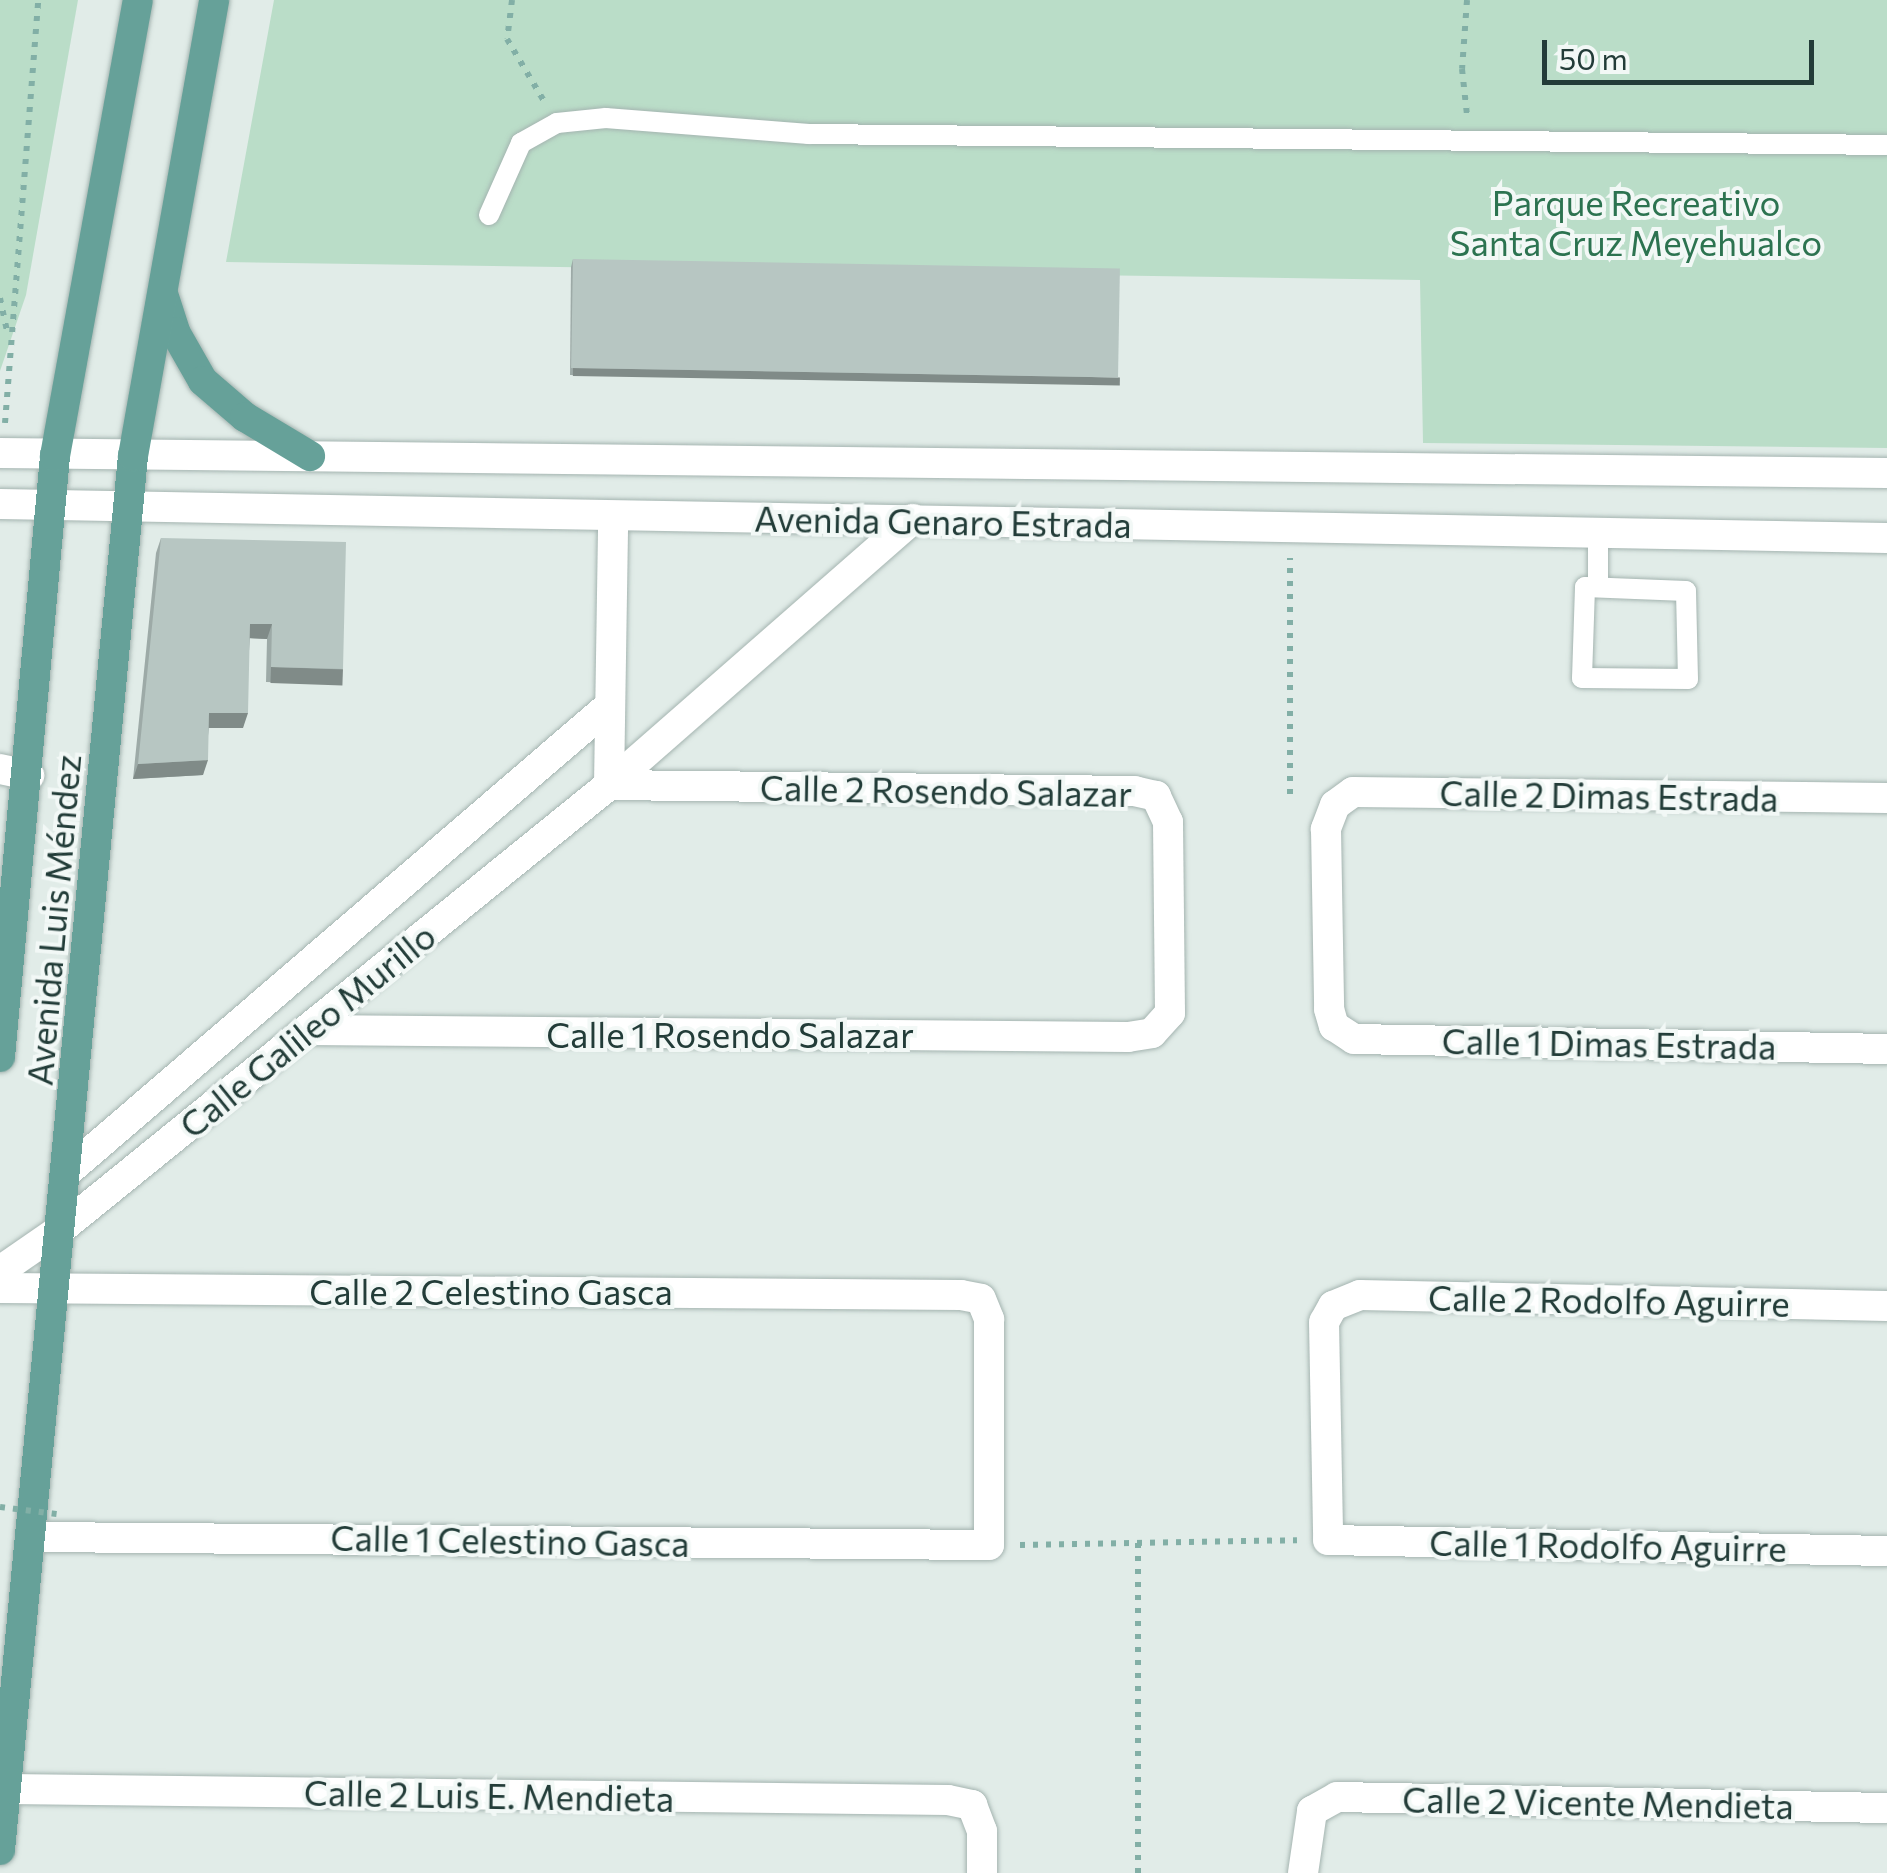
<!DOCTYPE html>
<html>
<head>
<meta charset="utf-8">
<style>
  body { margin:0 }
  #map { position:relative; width:1887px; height:1873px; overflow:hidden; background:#e1ece8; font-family:Commissioner,sans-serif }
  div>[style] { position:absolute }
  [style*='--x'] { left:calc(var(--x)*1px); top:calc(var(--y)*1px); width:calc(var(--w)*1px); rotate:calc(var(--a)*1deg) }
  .green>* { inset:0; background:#baddc8 }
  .path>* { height:6px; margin-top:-3px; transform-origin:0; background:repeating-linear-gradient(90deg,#82afa6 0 5px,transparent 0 13px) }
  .roads { filter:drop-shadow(0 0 2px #a4b4b0) drop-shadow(0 0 2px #a4b4b0) }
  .service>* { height:20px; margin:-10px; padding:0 10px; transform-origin:10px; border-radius:10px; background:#fff }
  .minor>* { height:30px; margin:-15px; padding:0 15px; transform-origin:15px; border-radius:15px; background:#fff }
  .tertiary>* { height:30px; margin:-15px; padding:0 15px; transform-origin:15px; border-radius:15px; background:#fff }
  .primary>* { height:30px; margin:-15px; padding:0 15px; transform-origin:15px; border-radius:15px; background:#66a199 }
  .path-bridge>* { height:6px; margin-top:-3px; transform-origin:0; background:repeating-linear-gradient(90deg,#82afa6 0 5px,transparent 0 13px) }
  .wall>* { inset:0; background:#9daaa7 }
  .shaded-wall>* { inset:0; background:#808b88; transform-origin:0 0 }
  .building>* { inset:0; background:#b7c6c2; transform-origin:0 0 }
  span { translate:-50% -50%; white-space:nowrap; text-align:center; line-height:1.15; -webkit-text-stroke:8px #f2f8f6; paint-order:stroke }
  .park-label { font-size:35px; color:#2c7350 }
  .street-label { font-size:35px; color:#223c38 }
  .scale { position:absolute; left:1542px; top:40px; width:272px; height:45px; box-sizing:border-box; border:5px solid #223c38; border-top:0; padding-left:12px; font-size:30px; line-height:35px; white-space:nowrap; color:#223c38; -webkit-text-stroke:8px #f2f8f6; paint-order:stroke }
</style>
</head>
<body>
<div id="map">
  <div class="green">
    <div style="clip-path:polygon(0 0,78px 0,26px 295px,0 371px)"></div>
    <div style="clip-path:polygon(274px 0,1887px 0,1887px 448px,1423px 443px,1420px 280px,226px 262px)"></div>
  </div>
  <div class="path">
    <div style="--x:512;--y:0;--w:39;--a:97"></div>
    <div style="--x:507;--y:39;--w:72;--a:59.2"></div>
    <div style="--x:1467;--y:0;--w:69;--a:94.1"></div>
    <div style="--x:1462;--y:69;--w:46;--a:83.8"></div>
    <div style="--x:0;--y:298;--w:33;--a:78"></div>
    <div style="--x:5;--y:423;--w:424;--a:-85.5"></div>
    <div style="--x:1290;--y:794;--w:236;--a:-90"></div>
    <div style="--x:1020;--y:1545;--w:277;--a:-1"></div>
    <div style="--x:1138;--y:1873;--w:330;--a:-90"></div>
  </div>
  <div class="roads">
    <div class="service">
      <div style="--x:489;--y:215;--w:79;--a:-66"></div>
      <div style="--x:521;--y:143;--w:41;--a:-29.1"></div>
      <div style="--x:557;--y:123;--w:49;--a:-5.8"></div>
      <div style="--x:606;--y:118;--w:203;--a:4.5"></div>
      <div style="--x:808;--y:134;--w:1079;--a:0.58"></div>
      <div style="--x:1585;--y:587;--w:101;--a:2.3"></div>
      <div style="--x:1686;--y:591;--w:88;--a:88.7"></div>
      <div style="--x:1688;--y:679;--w:106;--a:-179.5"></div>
      <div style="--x:1582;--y:678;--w:91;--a:-88.1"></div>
      <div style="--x:1598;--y:587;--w:55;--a:-90"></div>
    </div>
    <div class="minor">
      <div style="--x:0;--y:769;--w:30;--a:12"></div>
      <div style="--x:1887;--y:798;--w:534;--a:-179.36"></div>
      <div style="--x:1353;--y:792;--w:22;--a:144"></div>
      <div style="--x:1335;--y:805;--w:26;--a:111"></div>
      <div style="--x:1326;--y:829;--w:180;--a:89"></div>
      <div style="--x:1329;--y:1009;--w:18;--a:74"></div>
      <div style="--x:1334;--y:1026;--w:24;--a:33"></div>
      <div style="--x:1354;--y:1039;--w:533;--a:1.07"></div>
      <div style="--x:308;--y:1030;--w:820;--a:0.49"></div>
      <div style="--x:1128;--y:1037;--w:24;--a:-9"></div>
      <div style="--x:1152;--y:1033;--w:27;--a:-48"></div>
      <div style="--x:1170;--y:1013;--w:191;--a:-90.6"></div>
      <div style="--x:1168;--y:822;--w:29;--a:-115"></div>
      <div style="--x:1156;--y:796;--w:22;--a:-167"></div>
      <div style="--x:1135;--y:791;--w:526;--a:-179.35"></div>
      <div style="--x:609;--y:785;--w:269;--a:-89.1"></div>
      <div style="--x:68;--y:1171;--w:713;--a:-40.68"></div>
      <div style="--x:0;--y:1271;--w:75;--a:-34.7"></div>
      <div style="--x:62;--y:1228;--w:704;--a:-39"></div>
      <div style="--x:609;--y:785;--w:404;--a:-41.2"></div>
      <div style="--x:0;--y:1288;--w:961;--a:0.42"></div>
      <div style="--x:961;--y:1295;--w:20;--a:11"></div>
      <div style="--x:981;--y:1299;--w:22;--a:68"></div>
      <div style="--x:989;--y:1319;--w:226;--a:90"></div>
      <div style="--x:989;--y:1545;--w:959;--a:-179.52"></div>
      <div style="--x:1887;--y:1306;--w:527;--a:-178.8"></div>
      <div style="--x:1360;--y:1295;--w:29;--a:158"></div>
      <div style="--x:1333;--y:1306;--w:18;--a:119"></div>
      <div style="--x:1324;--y:1322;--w:218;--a:88.9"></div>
      <div style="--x:1328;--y:1540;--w:559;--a:1.13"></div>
      <div style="--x:7;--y:1789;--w:941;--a:0.67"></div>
      <div style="--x:948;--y:1800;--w:25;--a:12"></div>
      <div style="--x:972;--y:1805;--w:28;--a:69"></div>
      <div style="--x:982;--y:1831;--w:42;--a:90"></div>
      <div style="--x:1303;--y:1873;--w:63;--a:-81.7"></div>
      <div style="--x:1312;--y:1811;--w:29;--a:-29"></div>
      <div style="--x:1337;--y:1797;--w:550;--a:1.15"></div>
    </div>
    <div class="tertiary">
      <div style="--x:0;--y:453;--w:1887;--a:0.61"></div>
      <div style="--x:0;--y:504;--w:1887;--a:1.03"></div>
    </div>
    <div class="primary">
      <div style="--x:163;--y:294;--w:40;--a:72"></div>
      <div style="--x:175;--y:332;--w:56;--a:60.3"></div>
      <div style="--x:203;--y:381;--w:55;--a:40.6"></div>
      <div style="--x:245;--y:417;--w:76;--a:31"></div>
      <div style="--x:0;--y:1057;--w:604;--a:-84.77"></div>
      <div style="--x:55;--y:456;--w:463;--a:-79.7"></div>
      <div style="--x:0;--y:1850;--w:1400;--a:-84.55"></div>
      <div style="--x:133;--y:456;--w:463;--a:-79.9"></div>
    </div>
  </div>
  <div class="path-bridge">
    <div style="--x:0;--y:1507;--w:65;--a:7"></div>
  </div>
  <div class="wall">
    <div style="clip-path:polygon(573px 259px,1117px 383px,570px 375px,571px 267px)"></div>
    <div style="clip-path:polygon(161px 538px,343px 669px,338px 684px,266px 682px,267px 639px,250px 638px,243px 728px,209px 728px,203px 775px,133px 779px,156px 553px)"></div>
  </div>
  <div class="shaded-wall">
    <div style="left:573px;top:368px;width:547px;height:8px;rotate:1deg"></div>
    <div style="clip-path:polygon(250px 624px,272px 624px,267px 639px,245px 638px)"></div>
    <div style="left:271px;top:667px;width:72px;height:16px;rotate:2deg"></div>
    <div style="clip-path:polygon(209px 713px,248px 713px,243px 728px,204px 728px)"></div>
    <div style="clip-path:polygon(208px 760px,203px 775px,133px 779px,138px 764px)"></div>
  </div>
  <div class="building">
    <div style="left:573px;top:259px;width:547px;height:109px;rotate:1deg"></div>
    <div style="clip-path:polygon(161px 538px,346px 542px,343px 669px,271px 667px,272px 624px,250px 624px,248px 713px,209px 713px,208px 760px,138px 764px)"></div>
  </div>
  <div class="park-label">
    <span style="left:1636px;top:222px">Parque Recreativo<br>Santa Cruz Meyehualco</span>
  </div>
  <div class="street-label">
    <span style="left:943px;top:521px;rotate:1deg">Avenida Genaro Estrada</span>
    <span style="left:946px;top:790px;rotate:1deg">Calle 2 Rosendo Salazar</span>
    <span style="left:1609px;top:795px;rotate:1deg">Calle 2 Dimas Estrada</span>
    <span style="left:53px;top:920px;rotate:-85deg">Avenida Luis Méndez</span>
    <span style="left:307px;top:1030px;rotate:-39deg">Calle Galileo Murillo</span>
    <span style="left:730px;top:1034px">Calle 1 Rosendo Salazar</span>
    <span style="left:1609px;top:1043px;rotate:1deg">Calle 1 Dimas Estrada</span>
    <span style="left:491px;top:1291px">Calle 2 Celestino Gasca</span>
    <span style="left:1609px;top:1300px;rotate:1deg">Calle 2 Rodolfo Aguirre</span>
    <span style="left:510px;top:1540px;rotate:1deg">Calle 1 Celestino Gasca</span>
    <span style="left:1608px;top:1545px;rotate:1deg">Calle 1 Rodolfo Aguirre</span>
    <span style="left:489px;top:1795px;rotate:1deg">Calle 2 Luis E. Mendieta</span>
    <span style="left:1598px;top:1802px;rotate:1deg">Calle 2 Vicente Mendieta</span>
  </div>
  <div class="scale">50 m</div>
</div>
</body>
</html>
